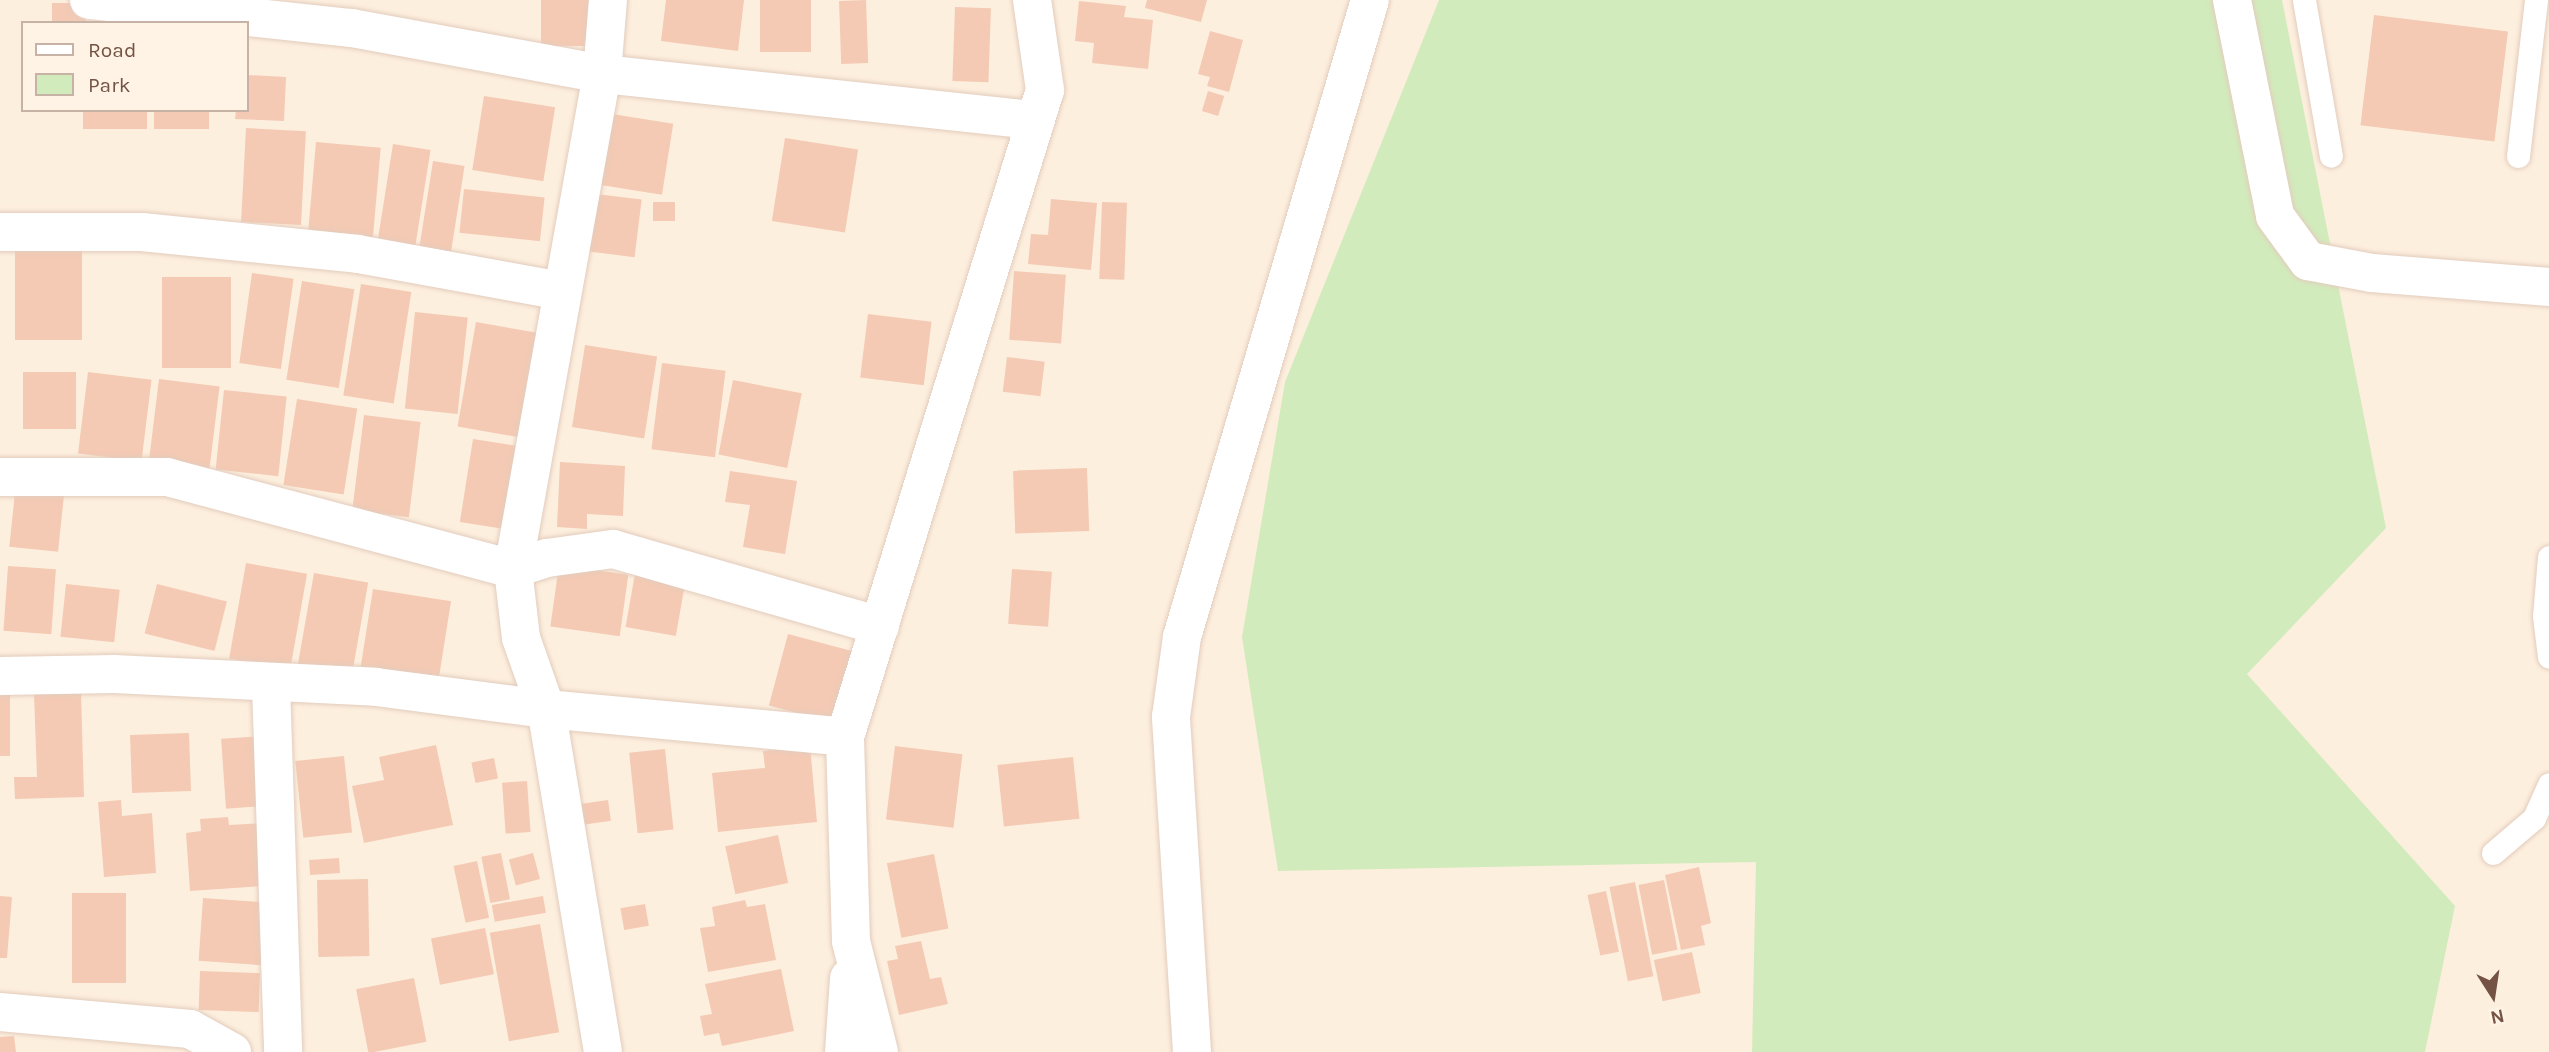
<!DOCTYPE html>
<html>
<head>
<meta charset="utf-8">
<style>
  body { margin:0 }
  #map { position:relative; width:2549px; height:1052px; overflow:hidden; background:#fdefde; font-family:Karla,sans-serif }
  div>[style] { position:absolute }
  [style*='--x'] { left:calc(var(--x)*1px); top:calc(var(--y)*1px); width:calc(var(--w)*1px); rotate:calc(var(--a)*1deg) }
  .green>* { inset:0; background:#d2ebbc }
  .building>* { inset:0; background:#f4cab4; transform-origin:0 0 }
  .roads { filter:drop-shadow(0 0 2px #e3ccbd) drop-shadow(0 0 2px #e3ccbd) }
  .lane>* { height:23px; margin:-11.5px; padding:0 11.5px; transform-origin:11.5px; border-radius:11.5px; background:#fff }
  .street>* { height:38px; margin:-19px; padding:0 19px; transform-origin:19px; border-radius:19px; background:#fff }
  .secondary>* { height:38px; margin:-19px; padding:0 19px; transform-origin:19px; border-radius:19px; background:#fff }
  span { translate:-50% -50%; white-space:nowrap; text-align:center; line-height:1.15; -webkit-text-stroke:5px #fff3e5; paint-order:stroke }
  .legend { position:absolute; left:21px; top:21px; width:228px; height:91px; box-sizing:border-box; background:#fff3e5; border:2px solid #c7b3a5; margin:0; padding:9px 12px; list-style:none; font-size:21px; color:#745345 }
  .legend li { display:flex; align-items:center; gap:14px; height:35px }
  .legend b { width:35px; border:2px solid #c7b3a5 }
  .north { position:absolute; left:2458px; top:961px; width:70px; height:70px; -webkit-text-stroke:5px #fff3e5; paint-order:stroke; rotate:168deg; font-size:19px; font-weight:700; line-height:28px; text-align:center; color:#745345 }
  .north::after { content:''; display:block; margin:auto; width:24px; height:32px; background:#745345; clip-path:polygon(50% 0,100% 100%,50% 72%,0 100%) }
</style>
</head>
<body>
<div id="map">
  <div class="green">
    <div style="clip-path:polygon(1439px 0,2282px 0,2386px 528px,2247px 674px,2455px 906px,2425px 1052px,1752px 1052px,1756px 862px,1278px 871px,1242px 637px,1285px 382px)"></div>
  </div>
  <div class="building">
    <div style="left:541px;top:0;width:51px;height:46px"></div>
    <div style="clip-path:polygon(666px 0,744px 0,738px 51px,661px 41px)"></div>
    <div style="left:760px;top:0;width:51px;height:52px"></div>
    <div style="left:866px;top:0;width:63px;height:27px;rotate:88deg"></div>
    <div style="clip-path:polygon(1147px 0,1207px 0,1201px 22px,1145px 8px)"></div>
    <div style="clip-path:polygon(1079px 1px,1126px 6px,1124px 17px,1153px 20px,1148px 69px,1092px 63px,1094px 43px,1075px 41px)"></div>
    <div style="left:52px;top:3px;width:34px;height:20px"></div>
    <div style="left:955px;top:7px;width:36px;height:74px;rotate:2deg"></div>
    <div style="left:2374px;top:15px;width:135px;height:111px;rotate:7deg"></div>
    <div style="clip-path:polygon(1210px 31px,1243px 40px,1229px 92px,1207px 86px,1210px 77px,1198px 74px)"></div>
    <div style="clip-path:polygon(247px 75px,286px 77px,284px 121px,235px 119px,236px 110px,247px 110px)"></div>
    <div style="left:1208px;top:91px;width:17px;height:21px;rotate:17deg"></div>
    <div style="left:484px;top:96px;width:72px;height:75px;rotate:9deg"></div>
    <div style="left:83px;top:110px;width:64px;height:19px"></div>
    <div style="left:154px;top:110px;width:55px;height:19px"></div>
    <div style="left:612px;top:114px;width:62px;height:72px;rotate:9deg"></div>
    <div style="left:246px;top:128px;width:60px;height:94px;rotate:3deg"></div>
    <div style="left:785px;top:138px;width:74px;height:84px;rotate:9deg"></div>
    <div style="left:316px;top:142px;width:65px;height:92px;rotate:5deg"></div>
    <div style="left:393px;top:144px;width:38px;height:103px;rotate:9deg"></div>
    <div style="left:433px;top:161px;width:32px;height:90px;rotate:9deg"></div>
    <div style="left:464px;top:189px;width:81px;height:44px;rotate:6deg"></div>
    <div style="left:596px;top:194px;width:46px;height:58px;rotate:7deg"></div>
    <div style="clip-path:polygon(1051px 199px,1097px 203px,1091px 270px,1028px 264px,1031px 234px,1048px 235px)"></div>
    <div style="left:653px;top:202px;width:22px;height:19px"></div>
    <div style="left:1102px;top:202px;width:25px;height:77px;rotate:2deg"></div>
    <div style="left:15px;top:250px;width:67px;height:90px"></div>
    <div style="left:1014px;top:271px;width:52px;height:69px;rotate:4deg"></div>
    <div style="left:252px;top:273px;width:42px;height:91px;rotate:8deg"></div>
    <div style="left:162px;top:277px;width:69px;height:91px"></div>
    <div style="left:302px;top:281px;width:53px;height:100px;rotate:9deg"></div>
    <div style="left:361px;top:284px;width:51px;height:113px;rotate:9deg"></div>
    <div style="left:415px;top:312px;width:53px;height:97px;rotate:6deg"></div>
    <div style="left:868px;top:314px;width:64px;height:64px;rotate:7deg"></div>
    <div style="left:476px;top:322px;width:65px;height:106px;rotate:10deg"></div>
    <div style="left:585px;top:345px;width:73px;height:83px;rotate:9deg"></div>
    <div style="left:1007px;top:357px;width:38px;height:35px;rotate:7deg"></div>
    <div style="left:662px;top:363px;width:64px;height:87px;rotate:7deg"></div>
    <div style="left:23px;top:372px;width:53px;height:57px"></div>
    <div style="left:88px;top:372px;width:64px;height:82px;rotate:7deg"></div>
    <div style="left:159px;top:379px;width:61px;height:84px;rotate:7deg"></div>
    <div style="left:733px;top:380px;width:70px;height:76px;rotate:11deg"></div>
    <div style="left:224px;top:390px;width:63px;height:80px;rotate:6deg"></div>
    <div style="left:297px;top:399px;width:61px;height:87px;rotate:9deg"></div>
    <div style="left:364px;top:415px;width:57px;height:96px;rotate:7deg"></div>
    <div style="left:473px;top:439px;width:50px;height:84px;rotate:9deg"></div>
    <div style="clip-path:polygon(560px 462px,625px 466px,623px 516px,587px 514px,587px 529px,557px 527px)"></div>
    <div style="left:1087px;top:468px;width:63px;height:74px;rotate:88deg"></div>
    <div style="clip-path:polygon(730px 471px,797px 481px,785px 554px,743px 547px,750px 505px,725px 502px)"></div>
    <div style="left:16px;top:483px;width:49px;height:64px;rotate:6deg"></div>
    <div style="left:246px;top:563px;width:62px;height:97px;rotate:10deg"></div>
    <div style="left:559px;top:565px;width:70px;height:62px;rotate:8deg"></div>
    <div style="left:8px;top:566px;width:48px;height:65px;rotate:4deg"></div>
    <div style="left:636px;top:568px;width:51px;height:60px;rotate:10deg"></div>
    <div style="left:1012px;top:569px;width:40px;height:55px;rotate:4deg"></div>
    <div style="left:314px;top:573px;width:55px;height:95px;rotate:10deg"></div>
    <div style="left:66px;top:584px;width:54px;height:53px;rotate:6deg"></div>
    <div style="left:157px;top:584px;width:72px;height:51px;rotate:14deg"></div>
    <div style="left:373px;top:589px;width:79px;height:88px;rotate:9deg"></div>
    <div style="left:788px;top:634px;width:66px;height:74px;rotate:15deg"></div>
    <div style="clip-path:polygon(81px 693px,84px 797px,15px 799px,14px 777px,37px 777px,34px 694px)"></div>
    <div style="left:0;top:695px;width:10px;height:61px"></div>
    <div style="left:189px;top:733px;width:58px;height:59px;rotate:88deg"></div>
    <div style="left:262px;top:736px;width:70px;height:41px;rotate:86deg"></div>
    <div style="clip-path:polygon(436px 745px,453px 825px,364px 843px,352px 786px,384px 780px,379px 757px)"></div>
    <div style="clip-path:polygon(810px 746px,817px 822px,718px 832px,712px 773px,765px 768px,763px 751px)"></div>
    <div style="left:895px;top:746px;width:68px;height:74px;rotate:7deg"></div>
    <div style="left:665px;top:749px;width:81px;height:36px;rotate:84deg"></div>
    <div style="left:344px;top:756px;width:77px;height:49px;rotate:84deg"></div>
    <div style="left:1073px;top:757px;width:62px;height:76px;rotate:84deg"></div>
    <div style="left:494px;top:758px;width:21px;height:23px;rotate:79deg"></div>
    <div style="left:527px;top:781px;width:51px;height:25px;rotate:86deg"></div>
    <div style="clip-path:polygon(121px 800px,122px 816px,152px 813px,156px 873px,104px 877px,98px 802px)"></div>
    <div style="left:608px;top:800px;width:21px;height:28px;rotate:82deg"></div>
    <div style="clip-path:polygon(228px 817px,229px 825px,268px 823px,262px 886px,190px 891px,186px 833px,201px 831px,200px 819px)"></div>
    <div style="left:778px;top:835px;width:49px;height:54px;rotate:78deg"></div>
    <div style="left:501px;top:853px;width:47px;height:20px;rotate:79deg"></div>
    <div style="left:533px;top:853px;width:27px;height:25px;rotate:75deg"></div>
    <div style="left:934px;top:854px;width:76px;height:48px;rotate:79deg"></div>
    <div style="left:339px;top:858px;width:15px;height:30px;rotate:86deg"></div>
    <div style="left:477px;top:861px;width:58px;height:24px;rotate:78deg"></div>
    <div style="clip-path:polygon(1699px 867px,1711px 923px,1701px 926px,1705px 945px,1681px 950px,1665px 875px)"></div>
    <div style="left:368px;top:879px;width:77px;height:51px;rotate:89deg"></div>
    <div style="left:1664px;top:880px;width:71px;height:26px;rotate:79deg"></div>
    <div style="left:1635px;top:882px;width:96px;height:26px;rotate:79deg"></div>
    <div style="left:1606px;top:891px;width:62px;height:19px;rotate:78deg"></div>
    <div style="left:72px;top:893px;width:54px;height:90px"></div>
    <div style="clip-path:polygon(0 896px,12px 897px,7px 958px,0 958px)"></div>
    <div style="left:543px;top:896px;width:17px;height:52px;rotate:80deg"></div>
    <div style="left:203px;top:898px;width:62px;height:63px;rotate:4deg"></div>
    <div style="clip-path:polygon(745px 900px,747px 907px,765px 904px,776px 960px,708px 972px,700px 928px,715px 926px,712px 907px)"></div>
    <div style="left:645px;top:904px;width:22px;height:25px;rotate:80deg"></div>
    <div style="left:540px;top:924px;width:110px;height:51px;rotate:80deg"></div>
    <div style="left:485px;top:928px;width:47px;height:55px;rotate:79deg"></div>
    <div style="clip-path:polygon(921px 941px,930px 979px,941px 977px,948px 1004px,899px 1015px,887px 961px,898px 959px,895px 946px)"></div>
    <div style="left:1692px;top:952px;width:42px;height:39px;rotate:78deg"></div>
    <div style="clip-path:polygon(781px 969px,794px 1031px,722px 1046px,719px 1033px,704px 1036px,700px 1016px,712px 1014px,705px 984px)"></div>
    <div style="left:200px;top:971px;width:60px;height:39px;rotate:2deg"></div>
    <div style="left:414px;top:978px;width:65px;height:59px;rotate:79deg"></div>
    <div style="clip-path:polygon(14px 1036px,16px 1052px,0 1052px,0 1037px)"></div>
  </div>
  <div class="roads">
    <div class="lane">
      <div style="--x:2304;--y:0;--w:158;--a:80.2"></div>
      <div style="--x:2518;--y:156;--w:157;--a:-83.4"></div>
      <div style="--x:2549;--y:557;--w:59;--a:94.8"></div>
      <div style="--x:2544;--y:616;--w:41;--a:83"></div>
      <div style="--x:2493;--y:853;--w:54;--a:-40.5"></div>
      <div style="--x:2534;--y:818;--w:37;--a:-66"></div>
    </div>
    <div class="street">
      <div style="--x:89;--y:0;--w:264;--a:6.1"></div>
      <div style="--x:352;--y:28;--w:254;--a:10.4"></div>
      <div style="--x:602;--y:74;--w:436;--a:6.1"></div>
      <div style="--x:0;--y:232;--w:142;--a:0"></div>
      <div style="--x:142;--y:232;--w:217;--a:5.8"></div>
      <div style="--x:358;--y:254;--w:207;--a:10.3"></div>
      <div style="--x:0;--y:477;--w:167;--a:0"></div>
      <div style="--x:167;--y:477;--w:358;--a:14.9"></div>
      <div style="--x:513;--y:569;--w:36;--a:-18"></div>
      <div style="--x:547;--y:558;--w:67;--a:-7.8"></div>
      <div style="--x:613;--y:549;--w:278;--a:16.1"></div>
      <div style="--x:0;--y:676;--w:114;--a:-1"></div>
      <div style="--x:114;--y:674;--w:262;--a:2.8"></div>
      <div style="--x:376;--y:687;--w:171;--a:7.4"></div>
      <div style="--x:546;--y:709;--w:300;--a:5.3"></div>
      <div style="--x:271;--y:685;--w:367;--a:88.1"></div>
      <div style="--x:0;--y:1012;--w:191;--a:5.1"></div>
      <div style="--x:190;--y:1029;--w:48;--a:28.7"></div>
      <div style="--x:603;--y:1052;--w:348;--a:-99.4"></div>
      <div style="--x:546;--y:709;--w:75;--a:-109.4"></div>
      <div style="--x:521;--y:638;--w:69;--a:-96.6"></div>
      <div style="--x:513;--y:569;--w:503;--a:-79.81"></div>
      <div style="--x:602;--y:74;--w:74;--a:-85.4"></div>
      <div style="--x:844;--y:1052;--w:74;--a:-86.1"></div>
      <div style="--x:879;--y:1052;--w:114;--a:-104.2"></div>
      <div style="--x:851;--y:941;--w:204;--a:-91.7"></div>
      <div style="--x:845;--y:737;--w:677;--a:-72.82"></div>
      <div style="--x:1045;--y:90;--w:91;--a:-98.2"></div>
      <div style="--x:1192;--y:1052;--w:336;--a:-93.6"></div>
      <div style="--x:1171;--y:717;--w:81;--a:-82.2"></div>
      <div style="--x:1182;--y:637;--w:664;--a:-73.56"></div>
    </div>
    <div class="secondary">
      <div style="--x:2232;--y:0;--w:220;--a:78.7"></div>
      <div style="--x:2275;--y:216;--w:56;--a:53.7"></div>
      <div style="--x:2308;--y:261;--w:65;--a:10.6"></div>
      <div style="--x:2372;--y:273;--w:178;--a:4.5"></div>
    </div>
  </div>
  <ul class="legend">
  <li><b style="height:9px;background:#fff"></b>Road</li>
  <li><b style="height:19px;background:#d2ebbc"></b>Park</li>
  </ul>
  <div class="north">N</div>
</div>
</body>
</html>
